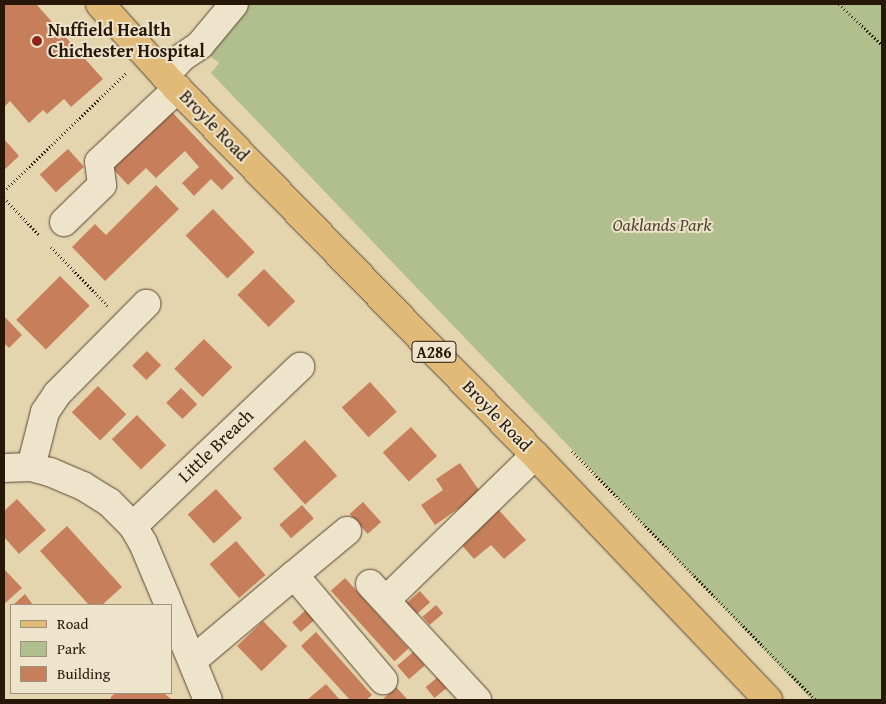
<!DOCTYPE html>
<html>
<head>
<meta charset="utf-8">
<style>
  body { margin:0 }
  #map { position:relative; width:886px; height:704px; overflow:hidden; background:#e5d5af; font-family:"Gentium Book Plus",serif }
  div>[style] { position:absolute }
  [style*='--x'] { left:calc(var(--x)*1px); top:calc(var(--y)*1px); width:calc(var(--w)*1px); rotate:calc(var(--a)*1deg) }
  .green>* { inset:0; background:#b1be8d }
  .building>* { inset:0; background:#c77f5b; transform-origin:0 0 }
  .path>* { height:3px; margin-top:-1.5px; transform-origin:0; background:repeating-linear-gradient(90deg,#271708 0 1px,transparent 0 3.5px) }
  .roads { filter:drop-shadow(0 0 1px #564632) drop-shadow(0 0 1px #564632) }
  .minor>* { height:28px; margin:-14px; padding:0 14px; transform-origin:14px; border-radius:14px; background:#eee4cb }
  .major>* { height:28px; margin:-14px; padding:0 14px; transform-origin:14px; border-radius:14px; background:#e2ba78 }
  .dots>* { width:14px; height:14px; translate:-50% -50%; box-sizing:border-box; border:2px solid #eee4cb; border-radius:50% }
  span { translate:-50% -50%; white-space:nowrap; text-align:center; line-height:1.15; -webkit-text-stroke:4px #eee4cb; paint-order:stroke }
  .shield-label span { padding:1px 4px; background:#eee4cb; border:1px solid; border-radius:4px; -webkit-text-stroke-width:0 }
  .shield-label { font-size:16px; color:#271708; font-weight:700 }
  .poi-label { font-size:18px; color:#271708; font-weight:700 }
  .left { translate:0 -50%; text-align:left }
  .street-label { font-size:18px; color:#271708 }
  .park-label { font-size:18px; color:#504930; font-style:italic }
  .frame { position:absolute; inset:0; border:5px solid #271708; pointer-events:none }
  .legend { position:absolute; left:10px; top:604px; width:162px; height:90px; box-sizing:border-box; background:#eee4cb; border:1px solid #9e927d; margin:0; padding:6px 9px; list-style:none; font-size:15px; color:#271708 }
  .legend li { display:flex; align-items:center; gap:10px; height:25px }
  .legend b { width:25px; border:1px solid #9e927d }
</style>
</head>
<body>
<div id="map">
  <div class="green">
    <div style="clip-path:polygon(238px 4px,882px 4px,882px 700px,812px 700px,211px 73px,219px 63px,202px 49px)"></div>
  </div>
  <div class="building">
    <div style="clip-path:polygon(4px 4px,36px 4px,103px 79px,71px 107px,64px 99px,47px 114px,43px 110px,29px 123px,10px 101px,4px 107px)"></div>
    <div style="clip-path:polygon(172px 112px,234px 178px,222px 190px,211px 179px,194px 196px,182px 183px,199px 167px,185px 151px,156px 178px,146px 168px,128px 185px,112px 168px)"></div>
    <div style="clip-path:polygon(4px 139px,19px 156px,4px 170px)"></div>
    <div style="left:68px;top:149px;width:24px;height:38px;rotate:48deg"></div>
    <div style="clip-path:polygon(156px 185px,179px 209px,105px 281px,72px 247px,95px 224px,106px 235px)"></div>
    <div style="left:213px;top:209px;width:60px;height:38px;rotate:46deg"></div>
    <div style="left:264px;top:269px;width:45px;height:37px;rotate:46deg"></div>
    <div style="left:60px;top:276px;width:42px;height:62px;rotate:45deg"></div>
    <div style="clip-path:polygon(4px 316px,22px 335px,9px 348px,4px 343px)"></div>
    <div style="left:204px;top:339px;width:40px;height:42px;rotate:45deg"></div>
    <div style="left:147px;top:351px;width:20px;height:21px;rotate:45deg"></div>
    <div style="left:370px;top:382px;width:40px;height:38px;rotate:48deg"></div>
    <div style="left:98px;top:386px;width:40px;height:37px;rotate:45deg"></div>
    <div style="left:181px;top:388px;width:23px;height:21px;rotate:45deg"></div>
    <div style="left:137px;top:415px;width:42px;height:35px;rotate:46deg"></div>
    <div style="left:411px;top:427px;width:39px;height:38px;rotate:48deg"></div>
    <div style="left:305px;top:440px;width:48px;height:43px;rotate:48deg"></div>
    <div style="clip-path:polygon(460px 463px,481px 493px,435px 525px,421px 505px,443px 490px,436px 479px)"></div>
    <div style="left:216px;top:489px;width:39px;height:38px;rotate:48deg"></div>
    <div style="clip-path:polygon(17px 499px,46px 530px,19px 554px,4px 537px,4px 511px)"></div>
    <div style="left:363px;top:502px;width:27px;height:18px;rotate:48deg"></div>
    <div style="left:302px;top:505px;width:18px;height:30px;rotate:49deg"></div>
    <div style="clip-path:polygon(497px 508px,526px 540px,504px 559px,491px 545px,474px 559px,459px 542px)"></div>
    <div style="clip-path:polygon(67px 526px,122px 587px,102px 605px,89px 605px,40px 551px)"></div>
    <div style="left:236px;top:541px;width:45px;height:35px;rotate:49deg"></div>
    <div style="clip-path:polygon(4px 569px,22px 588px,4px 604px)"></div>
    <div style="left:345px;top:578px;width:95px;height:19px;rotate:48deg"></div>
    <div style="left:420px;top:591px;width:15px;height:21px;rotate:48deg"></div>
    <div style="clip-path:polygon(25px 594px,33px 605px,13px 605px)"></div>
    <div style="left:436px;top:605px;width:11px;height:18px;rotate:49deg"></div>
    <div style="left:307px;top:609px;width:13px;height:20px;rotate:48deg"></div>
    <div style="left:263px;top:621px;width:35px;height:36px;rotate:46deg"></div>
    <div style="clip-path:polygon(316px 632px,372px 695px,366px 700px,350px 700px,301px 646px)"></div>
    <div style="left:413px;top:652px;width:18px;height:21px;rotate:49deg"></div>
    <div style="left:438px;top:677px;width:14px;height:16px;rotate:51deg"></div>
    <div style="clip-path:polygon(326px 684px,340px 700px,307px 700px)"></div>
    <div style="clip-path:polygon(396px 687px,408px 700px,382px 700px)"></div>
    <div style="clip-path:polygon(115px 693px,164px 693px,172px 700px,113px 700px,110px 698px)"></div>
  </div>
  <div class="path">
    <div style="--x:839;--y:4;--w:59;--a:43.6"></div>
    <div style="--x:4;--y:191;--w:170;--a:-44"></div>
    <div style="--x:4;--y:198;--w:50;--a:46.6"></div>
    <div style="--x:51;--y:247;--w:82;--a:46"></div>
    <div style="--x:572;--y:451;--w:349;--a:45.6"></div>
  </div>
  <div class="roads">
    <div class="minor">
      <div style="--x:165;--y:76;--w:24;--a:-48"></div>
      <div style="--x:181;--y:58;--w:23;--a:-34"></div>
      <div style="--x:200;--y:45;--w:53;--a:-50.3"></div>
      <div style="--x:64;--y:222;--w:53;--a:-44.2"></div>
      <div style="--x:102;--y:185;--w:23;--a:-97"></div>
      <div style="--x:99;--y:162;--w:108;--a:-43.1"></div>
      <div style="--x:31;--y:467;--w:57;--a:-75.7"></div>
      <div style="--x:45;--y:412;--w:22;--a:-56"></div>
      <div style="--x:57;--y:394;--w:127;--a:-45.3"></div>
      <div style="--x:4;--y:468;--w:27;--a:-2"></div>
      <div style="--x:31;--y:467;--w:20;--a:15"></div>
      <div style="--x:50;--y:472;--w:36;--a:23"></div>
      <div style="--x:83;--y:486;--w:31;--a:32"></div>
      <div style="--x:109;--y:502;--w:34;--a:45"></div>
      <div style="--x:133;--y:526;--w:20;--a:60"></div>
      <div style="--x:143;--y:543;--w:67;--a:67.2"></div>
      <div style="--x:133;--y:526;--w:231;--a:-43.6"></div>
      <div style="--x:294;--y:575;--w:69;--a:-39.7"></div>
      <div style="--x:370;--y:584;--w:158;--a:47.3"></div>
      <div style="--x:386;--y:600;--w:208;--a:-44.2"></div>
      <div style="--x:171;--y:610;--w:97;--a:67.7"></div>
      <div style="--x:193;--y:660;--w:132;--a:-40.1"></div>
      <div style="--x:294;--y:575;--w:138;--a:49.7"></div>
    </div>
    <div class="major">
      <div style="--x:100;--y:4;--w:97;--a:47.9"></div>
      <div style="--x:165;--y:76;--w:530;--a:45.69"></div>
      <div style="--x:535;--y:455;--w:338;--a:46.4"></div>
    </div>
  </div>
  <div class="dots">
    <div style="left:37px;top:41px;background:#8f2418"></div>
  </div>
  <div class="shield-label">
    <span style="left:434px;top:352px">A286</span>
  </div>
  <div class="poi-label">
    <span class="left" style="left:48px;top:41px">Nuffield Health<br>Chichester Hospital</span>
  </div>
  <div class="street-label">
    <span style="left:214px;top:126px;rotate:46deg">Broyle Road</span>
    <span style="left:497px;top:416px;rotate:46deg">Broyle Road</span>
    <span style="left:216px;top:446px;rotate:-44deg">Little Breach</span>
  </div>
  <div class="park-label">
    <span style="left:662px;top:225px">Oaklands Park</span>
  </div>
  <div class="frame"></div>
  <ul class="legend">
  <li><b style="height:6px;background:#e2ba78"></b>Road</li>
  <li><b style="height:14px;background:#b1be8d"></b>Park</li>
  <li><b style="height:14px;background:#c77f5b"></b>Building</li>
  </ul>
</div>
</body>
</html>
